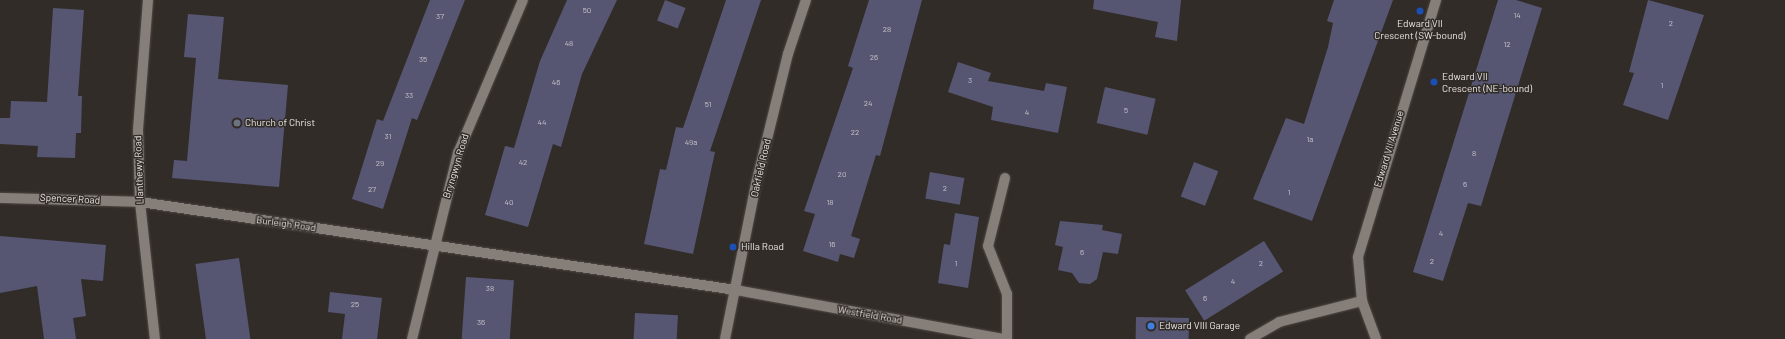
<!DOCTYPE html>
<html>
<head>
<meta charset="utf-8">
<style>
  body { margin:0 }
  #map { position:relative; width:1785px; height:339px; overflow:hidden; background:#322c28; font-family:Barlow,sans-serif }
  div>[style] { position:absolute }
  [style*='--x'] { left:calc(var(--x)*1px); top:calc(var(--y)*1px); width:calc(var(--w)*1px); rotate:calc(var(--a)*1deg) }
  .building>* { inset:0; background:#565673; transform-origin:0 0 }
  .roads { filter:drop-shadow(0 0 1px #504a48) drop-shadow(0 0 1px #504a48) }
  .minor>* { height:10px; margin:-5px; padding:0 5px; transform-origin:5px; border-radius:5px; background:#857e79 }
  .dots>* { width:11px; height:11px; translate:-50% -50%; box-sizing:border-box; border:2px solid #322c28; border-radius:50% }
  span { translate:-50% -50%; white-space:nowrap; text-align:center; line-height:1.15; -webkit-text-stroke:3px #322c28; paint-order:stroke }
  .number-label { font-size:8px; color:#c5c1c7 }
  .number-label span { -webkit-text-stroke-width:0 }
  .poi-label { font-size:10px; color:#eae5e3 }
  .left { translate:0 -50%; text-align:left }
  .street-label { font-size:10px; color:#eae5e3 }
</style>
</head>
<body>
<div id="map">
  <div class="building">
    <div style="clip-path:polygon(430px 0,465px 0,417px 120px,412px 118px,383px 209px,352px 199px,377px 119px,383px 121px)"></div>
    <div style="clip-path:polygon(567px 0,617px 0,582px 74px,561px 147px,553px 144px,528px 227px,485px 215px,505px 146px,514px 148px,540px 61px)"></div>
    <div style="left:665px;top:0;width:22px;height:22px;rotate:21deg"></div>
    <div style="clip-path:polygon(726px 0,761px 0,710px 151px,715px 152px,693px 254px,644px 244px,660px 169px,666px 170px,676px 127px,683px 128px)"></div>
    <div style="clip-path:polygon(869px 0,922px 0,880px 156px,876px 155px,851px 236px,860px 239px,854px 258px,840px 254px,838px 262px,803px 251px,815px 214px,804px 211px,853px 68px,848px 66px)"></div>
    <div style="clip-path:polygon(1094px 0,1181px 0,1177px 41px,1155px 37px,1158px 22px,1093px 9px)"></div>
    <div style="clip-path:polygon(1334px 0,1393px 0,1312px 221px,1253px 199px,1286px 118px,1304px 124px,1328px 47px,1333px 23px,1327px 21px)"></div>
    <div style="clip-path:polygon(1498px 0,1516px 0,1542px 8px,1481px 206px,1468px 203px,1443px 281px,1413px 272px)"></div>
    <div style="clip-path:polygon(1648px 0,1704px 15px,1668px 120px,1623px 105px,1634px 73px,1629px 72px)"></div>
    <div style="clip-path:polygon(53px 8px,84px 10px,78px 96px,82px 96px,81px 133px,76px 133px,75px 158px,37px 157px,38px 146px,0 144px,0 118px,10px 118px,11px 101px,47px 102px)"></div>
    <div style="clip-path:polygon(188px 14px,224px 17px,218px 79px,288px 85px,279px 187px,172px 178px,174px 160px,187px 161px,196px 58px,184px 57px)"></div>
    <div style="clip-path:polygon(958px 62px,991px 73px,988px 81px,1044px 91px,1046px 83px,1067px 87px,1058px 133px,991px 120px,993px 107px,948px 92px)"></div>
    <div style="left:1105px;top:87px;width:52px;height:37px;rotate:13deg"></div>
    <div style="left:1194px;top:162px;width:26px;height:37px;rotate:21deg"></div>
    <div style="left:930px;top:172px;width:35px;height:27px;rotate:10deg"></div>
    <div style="clip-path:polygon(955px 213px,979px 217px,968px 288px,938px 283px,944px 244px,950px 245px)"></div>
    <div style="clip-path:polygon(1060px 221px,1103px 225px,1102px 230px,1122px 234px,1118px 254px,1103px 252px,1097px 279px,1090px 284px,1079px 283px,1072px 273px,1058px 270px,1063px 247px,1055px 245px)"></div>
    <div style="clip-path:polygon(0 236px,106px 245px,103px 281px,81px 279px,86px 316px,73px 318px,76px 339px,44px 339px,37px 286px,0 293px)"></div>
    <div style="left:1264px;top:241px;width:36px;height:93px;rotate:58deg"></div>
    <div style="left:239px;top:258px;width:82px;height:44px;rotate:82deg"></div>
    <div style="left:466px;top:277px;width:48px;height:62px;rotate:4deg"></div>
    <div style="clip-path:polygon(330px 292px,382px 298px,377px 339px,342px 339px,345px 314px,328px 312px)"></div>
    <div style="left:635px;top:313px;width:43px;height:26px;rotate:3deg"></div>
    <div style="left:1136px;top:317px;width:53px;height:22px;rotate:1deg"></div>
  </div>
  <div class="roads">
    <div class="minor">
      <div style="--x:148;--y:0;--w:131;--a:94.4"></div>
      <div style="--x:138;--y:131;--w:71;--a:88.4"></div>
      <div style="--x:140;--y:202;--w:138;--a:83.8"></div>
      <div style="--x:1005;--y:178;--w:70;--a:104"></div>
      <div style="--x:988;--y:246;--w:52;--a:68.4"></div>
      <div style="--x:1007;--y:294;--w:45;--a:90"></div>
      <div style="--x:0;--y:198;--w:140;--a:1.6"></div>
      <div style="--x:140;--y:202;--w:602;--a:8.4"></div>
      <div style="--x:736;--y:290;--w:272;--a:10.4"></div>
      <div style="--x:412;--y:339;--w:192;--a:-76.1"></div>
      <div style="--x:458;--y:153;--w:166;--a:-67"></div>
      <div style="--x:725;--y:339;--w:158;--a:-78.7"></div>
      <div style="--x:756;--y:184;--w:134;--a:-76.2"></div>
      <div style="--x:788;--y:54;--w:57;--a:-71.6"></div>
      <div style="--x:1250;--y:339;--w:34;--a:-30"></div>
      <div style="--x:1279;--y:322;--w:86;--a:-14.2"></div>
      <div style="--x:1376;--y:339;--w:40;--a:-110.2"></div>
      <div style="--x:1362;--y:301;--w:44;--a:-95.2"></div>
      <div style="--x:1358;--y:257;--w:269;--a:-73.1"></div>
    </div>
  </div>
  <div class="dots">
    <div style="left:1420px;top:11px;background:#1a4fb4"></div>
    <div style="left:1434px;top:82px;background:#1a4fb4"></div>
    <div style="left:237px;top:123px;background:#6b7280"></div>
    <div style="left:733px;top:247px;background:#1a4fb4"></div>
    <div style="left:1151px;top:326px;background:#3f7fe0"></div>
  </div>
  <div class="number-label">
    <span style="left:587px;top:11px">50</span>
    <span style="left:1517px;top:16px">14</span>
    <span style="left:440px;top:17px">37</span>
    <span style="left:1671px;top:24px">2</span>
    <span style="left:887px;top:30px">28</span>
    <span style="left:569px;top:44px">48</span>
    <span style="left:1507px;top:45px">12</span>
    <span style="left:874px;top:58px">26</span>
    <span style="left:423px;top:60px">35</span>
    <span style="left:970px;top:81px">3</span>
    <span style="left:556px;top:83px">46</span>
    <span style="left:1662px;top:86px">1</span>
    <span style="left:409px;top:96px">33</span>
    <span style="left:868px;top:104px">24</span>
    <span style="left:708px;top:105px">51</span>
    <span style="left:1126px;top:111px">5</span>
    <span style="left:1027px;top:113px">4</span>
    <span style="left:542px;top:123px">44</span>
    <span style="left:855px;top:133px">22</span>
    <span style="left:388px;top:137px">31</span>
    <span style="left:1310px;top:140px">1a</span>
    <span style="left:691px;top:143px">49a</span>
    <span style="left:1474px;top:154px">8</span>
    <span style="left:523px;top:163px">42</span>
    <span style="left:380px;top:164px">29</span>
    <span style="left:842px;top:175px">20</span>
    <span style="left:1465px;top:185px">6</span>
    <span style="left:945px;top:189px">2</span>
    <span style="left:372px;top:190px">27</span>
    <span style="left:1289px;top:193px">1</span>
    <span style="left:509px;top:203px">40</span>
    <span style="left:830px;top:203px">18</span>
    <span style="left:1441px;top:234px">4</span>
    <span style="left:832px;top:245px">16</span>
    <span style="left:1082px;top:253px">6</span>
    <span style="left:1432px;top:262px">2</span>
    <span style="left:956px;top:264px">1</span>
    <span style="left:1261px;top:264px">2</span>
    <span style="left:1233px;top:282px">4</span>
    <span style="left:490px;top:289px">38</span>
    <span style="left:1205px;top:299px">6</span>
    <span style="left:355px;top:305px">25</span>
    <span style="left:481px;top:323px">36</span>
  </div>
  <div class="poi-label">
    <span style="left:1420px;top:29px">Edward VII<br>Crescent (SW-bound)</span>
    <span class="left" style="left:1442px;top:82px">Edward VII<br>Crescent (NE-bound)</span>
    <span class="left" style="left:245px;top:123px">Church of Christ</span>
    <span class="left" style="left:741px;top:247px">Hilla Road</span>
    <span class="left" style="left:1159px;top:326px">Edward VIII Garage</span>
  </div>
  <div class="street-label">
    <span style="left:1389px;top:149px;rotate:-73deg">Edward VII Avenue</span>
    <span style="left:456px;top:166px;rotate:-73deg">Bryngwyn Road</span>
    <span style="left:761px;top:168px;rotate:-77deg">Oakfield Road</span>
    <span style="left:139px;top:170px;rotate:-92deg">Llanthewy Road</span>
    <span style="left:70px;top:199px;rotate:3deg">Spencer Road</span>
    <span style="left:286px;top:224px;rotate:8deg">Burleigh Road</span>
    <span style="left:870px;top:315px;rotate:10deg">Westfield Road</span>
  </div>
</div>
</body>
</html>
